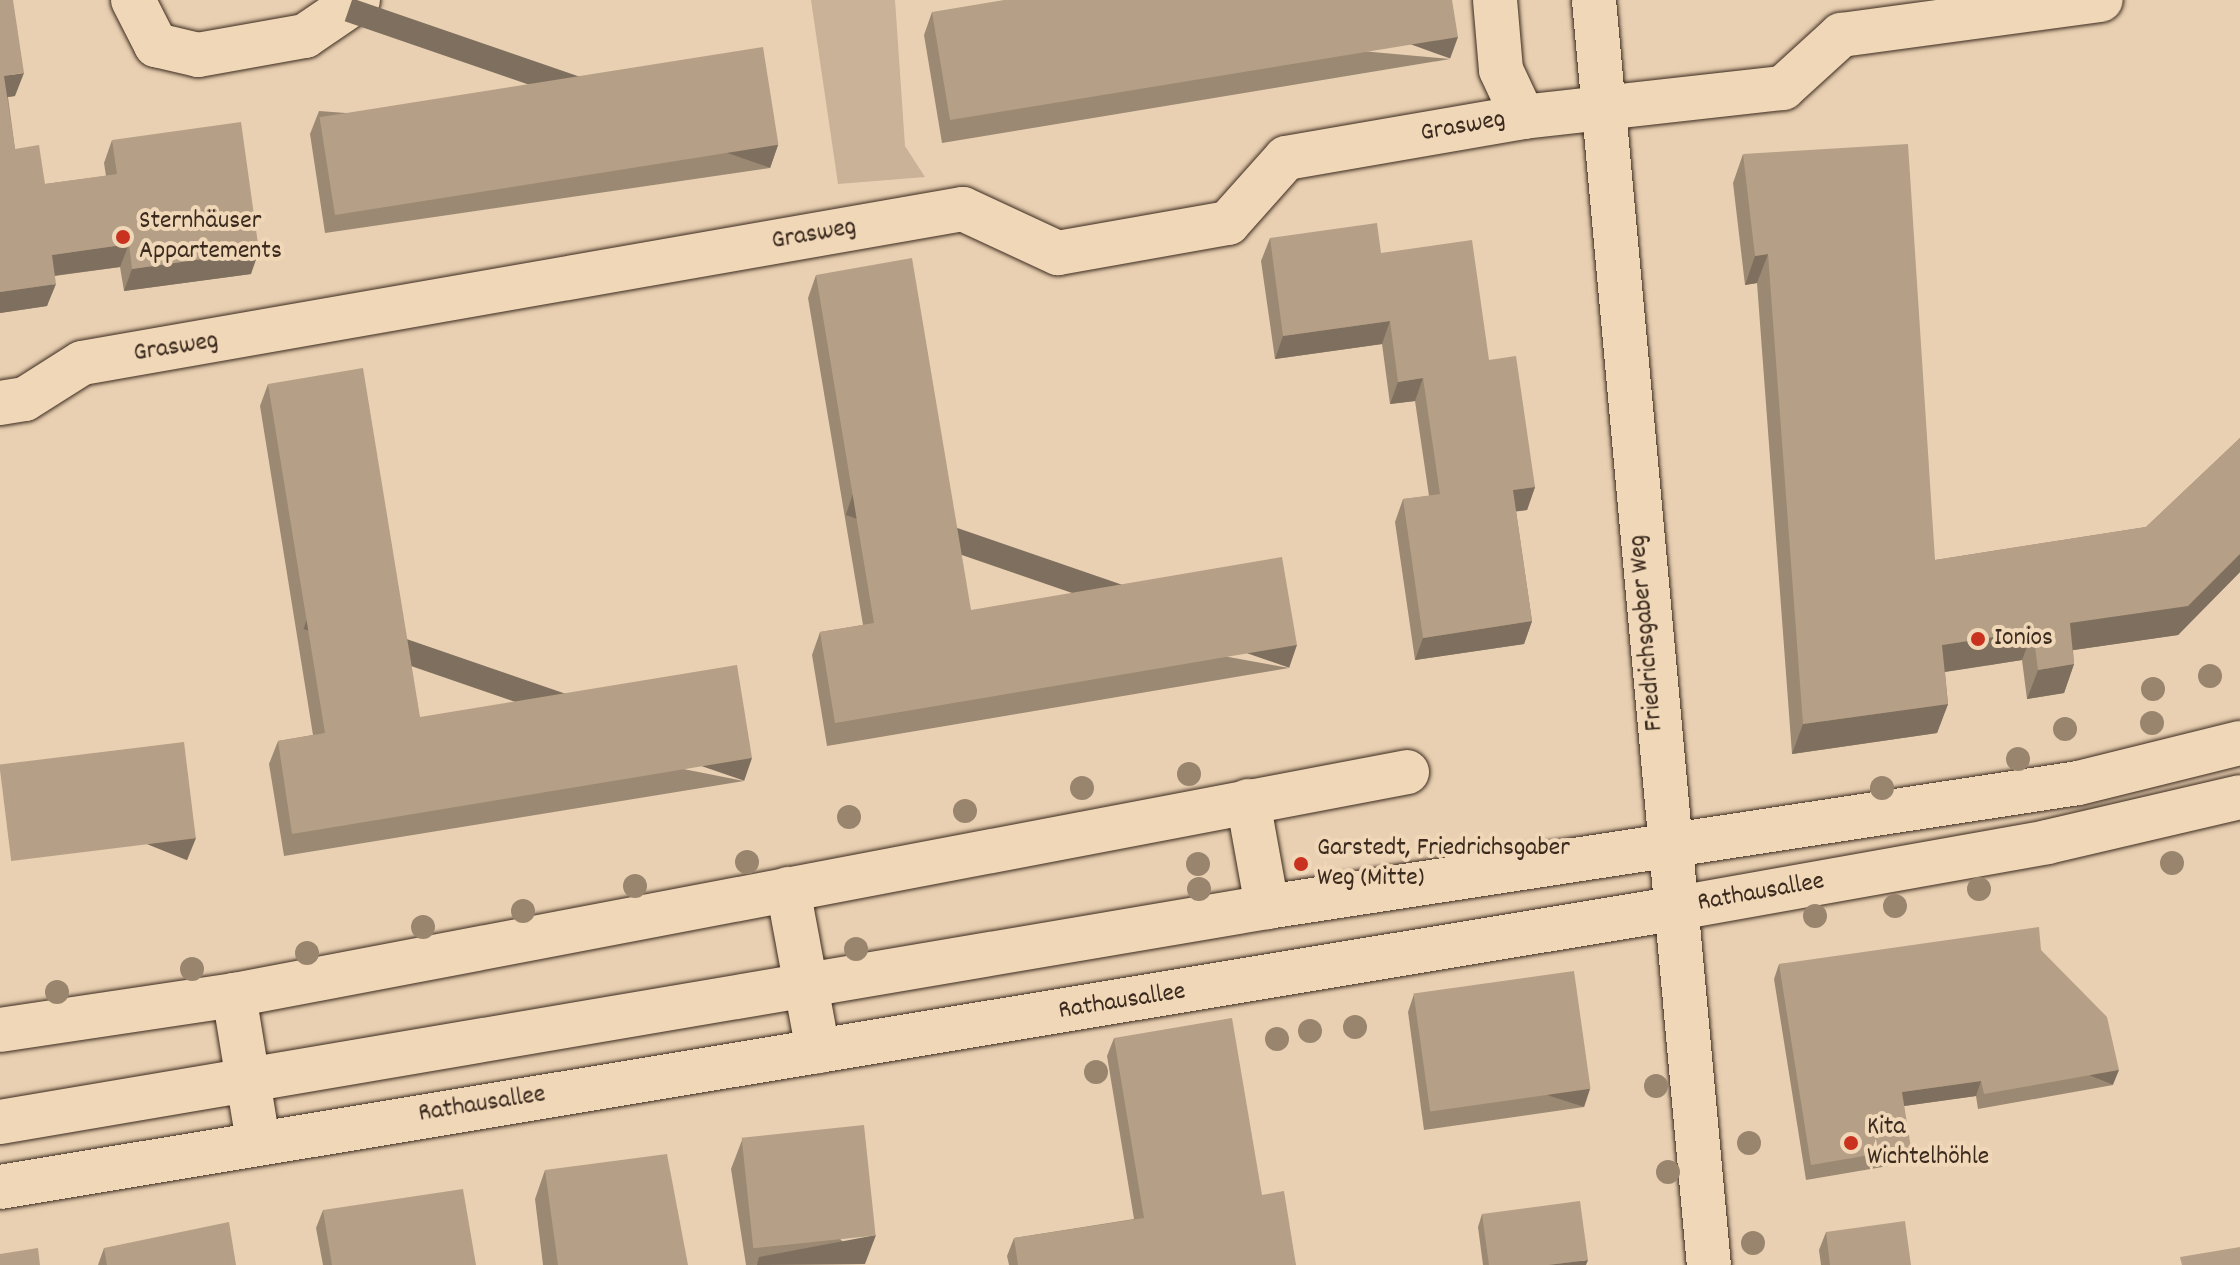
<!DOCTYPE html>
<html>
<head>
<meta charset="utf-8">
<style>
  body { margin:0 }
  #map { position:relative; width:2240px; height:1265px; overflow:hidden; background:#e9d0b2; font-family:Dekko,sans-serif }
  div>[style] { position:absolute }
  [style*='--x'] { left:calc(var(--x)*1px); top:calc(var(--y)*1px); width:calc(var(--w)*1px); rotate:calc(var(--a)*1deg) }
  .green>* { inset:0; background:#c9b297 }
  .roads { filter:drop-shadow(0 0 2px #3b2a1e) drop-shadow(0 0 2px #3b2a1e) }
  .minor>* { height:44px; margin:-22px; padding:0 22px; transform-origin:22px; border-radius:22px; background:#f0d7b8 }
  .major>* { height:44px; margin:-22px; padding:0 22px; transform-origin:22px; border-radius:22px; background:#f0d7b8 }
  .trees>* { width:24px; height:24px; margin:-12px; border-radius:50%; background:#99846e }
  .wall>* { inset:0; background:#9c8973 }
  .shaded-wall>* { inset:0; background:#7f6f5e; transform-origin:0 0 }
  .building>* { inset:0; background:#b59f86; transform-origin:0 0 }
  .dots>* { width:22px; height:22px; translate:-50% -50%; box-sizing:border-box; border:4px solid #f0d7b8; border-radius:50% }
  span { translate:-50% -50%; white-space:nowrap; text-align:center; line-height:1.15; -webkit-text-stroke:8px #f0d7b8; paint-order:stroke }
  .street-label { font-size:26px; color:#3b2a1e }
  .poi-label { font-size:26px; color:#3b2a1e }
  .left { translate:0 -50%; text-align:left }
</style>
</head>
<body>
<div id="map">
  <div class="green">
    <div style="clip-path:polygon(811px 0,895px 0,905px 146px,925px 177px,838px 184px)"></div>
  </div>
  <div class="roads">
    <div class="minor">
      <div style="--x:133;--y:0;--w:51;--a:62.9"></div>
      <div style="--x:156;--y:45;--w:43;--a:13.4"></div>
      <div style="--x:198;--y:55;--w:109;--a:-10.1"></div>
      <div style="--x:305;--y:36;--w:64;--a:-34.2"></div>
      <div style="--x:1495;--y:0;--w:70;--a:85.1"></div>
      <div style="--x:1501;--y:70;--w:52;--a:64.9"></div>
      <div style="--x:1594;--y:0;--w:1270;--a:84.81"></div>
      <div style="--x:0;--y:403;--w:25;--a:-9"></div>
      <div style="--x:25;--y:399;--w:67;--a:-32.3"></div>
      <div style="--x:82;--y:363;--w:894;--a:-9.92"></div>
      <div style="--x:963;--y:209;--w:105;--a:24.9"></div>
      <div style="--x:1058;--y:253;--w:173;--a:-10"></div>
      <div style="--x:1228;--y:223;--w:87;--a:-48.3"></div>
      <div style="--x:1286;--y:158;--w:241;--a:-9.8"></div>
      <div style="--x:1523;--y:117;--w:262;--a:-6.4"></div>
      <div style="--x:1783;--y:88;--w:79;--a:-42.4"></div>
      <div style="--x:1841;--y:35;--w:262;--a:-7.7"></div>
      <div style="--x:1248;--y:801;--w:108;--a:79.8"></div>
      <div style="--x:788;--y:889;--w:165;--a:79.5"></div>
      <div style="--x:234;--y:995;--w:149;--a:80.7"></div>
      <div style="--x:0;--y:1030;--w:237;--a:-8.5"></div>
      <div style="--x:234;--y:995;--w:1194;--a:-10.76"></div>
    </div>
    <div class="major">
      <div style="--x:0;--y:1122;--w:1285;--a:-9.63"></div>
      <div style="--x:1267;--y:907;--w:820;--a:-8.69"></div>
      <div style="--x:2078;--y:783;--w:167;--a:-13.9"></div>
      <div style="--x:0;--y:1187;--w:1695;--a:-9.44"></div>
      <div style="--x:1672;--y:909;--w:381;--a:-10.1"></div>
      <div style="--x:2047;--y:842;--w:198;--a:-13.1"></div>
    </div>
  </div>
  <div class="trees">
    <div style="left:2210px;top:676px"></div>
    <div style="left:2153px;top:689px"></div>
    <div style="left:2152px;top:723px"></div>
    <div style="left:2065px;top:729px"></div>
    <div style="left:2018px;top:759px"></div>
    <div style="left:1189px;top:774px"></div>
    <div style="left:1082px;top:788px"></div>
    <div style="left:1882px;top:788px"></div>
    <div style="left:965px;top:811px"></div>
    <div style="left:849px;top:817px"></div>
    <div style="left:747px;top:862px"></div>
    <div style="left:2172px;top:863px"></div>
    <div style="left:1198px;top:864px"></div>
    <div style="left:635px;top:886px"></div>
    <div style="left:1199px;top:889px"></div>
    <div style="left:1979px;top:889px"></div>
    <div style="left:1895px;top:906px"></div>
    <div style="left:523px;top:911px"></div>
    <div style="left:1815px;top:916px"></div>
    <div style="left:423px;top:927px"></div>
    <div style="left:856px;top:949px"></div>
    <div style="left:307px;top:953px"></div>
    <div style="left:192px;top:969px"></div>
    <div style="left:57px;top:992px"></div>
    <div style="left:1355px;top:1027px"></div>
    <div style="left:1310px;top:1031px"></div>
    <div style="left:1277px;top:1039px"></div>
    <div style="left:1096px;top:1072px"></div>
    <div style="left:1656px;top:1086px"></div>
    <div style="left:1749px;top:1143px"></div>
    <div style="left:1668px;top:1172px"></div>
    <div style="left:1753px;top:1243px"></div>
  </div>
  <div class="wall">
    <div style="clip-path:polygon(0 0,15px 96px,8px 97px,15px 149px,45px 184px,106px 176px,104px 163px,112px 140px,251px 274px,124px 291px,120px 267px,55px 276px,47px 306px,0 313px)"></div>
    <div style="clip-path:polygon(932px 12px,1450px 59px,942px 143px,924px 35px)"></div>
    <div style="clip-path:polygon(319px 111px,778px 145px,770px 168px,325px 233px,310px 134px)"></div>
    <div style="clip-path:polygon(1743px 154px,1935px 560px,2146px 527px,2240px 438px,2240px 572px,2178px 635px,2073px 650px,2074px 664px,2064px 693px,2027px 699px,2022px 660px,1945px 672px,1948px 704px,1937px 733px,1792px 754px,1757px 283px,1745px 285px,1733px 183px)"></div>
    <div style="clip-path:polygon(1270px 238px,1381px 253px,1489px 360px,1535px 487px,1527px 510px,1516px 511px,1532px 621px,1524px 644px,1415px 660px,1395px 522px,1403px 499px,1429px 496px,1415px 401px,1390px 404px,1382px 344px,1275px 359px,1261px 261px)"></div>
    <div style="clip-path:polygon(816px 275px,971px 610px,1289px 668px,827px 746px,812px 655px,820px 632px,863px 625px,808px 298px)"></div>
    <div style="clip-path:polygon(268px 384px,420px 717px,744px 781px,284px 856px,269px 764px,278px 741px,313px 735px,260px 406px)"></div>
    <div style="clip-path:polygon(2041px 950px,2113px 1085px,1978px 1109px,1976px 1096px,1904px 1106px,1906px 1163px,1806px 1180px,1774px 979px,1779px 964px)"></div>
    <div style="clip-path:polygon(1414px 994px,1584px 1107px,1424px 1130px,1408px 1012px)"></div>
    <div style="clip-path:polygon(1114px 1038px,1262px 1195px,1296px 1265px,1009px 1265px,1007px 1256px,1014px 1238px,1134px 1219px,1107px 1056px)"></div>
    <div style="clip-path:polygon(742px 1140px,865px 1264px,746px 1265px,731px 1169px)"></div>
    <div style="clip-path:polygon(545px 1170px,688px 1265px,543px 1265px,535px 1199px)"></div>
    <div style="clip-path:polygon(323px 1210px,476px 1265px,323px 1265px,316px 1228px)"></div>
    <div style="clip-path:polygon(1482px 1214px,1586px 1265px,1483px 1265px,1478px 1227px)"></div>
    <div style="clip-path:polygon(1826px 1232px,1911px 1265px,1821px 1265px,1819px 1250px)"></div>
    <div style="clip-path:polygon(104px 1248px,236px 1265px,98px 1265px)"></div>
  </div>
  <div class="shaded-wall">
    <div style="left:1458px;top:37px;width:23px;height:515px;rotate:110deg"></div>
    <div style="clip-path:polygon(24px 73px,15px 96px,0 98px,4px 76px)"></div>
    <div style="left:778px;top:145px;width:24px;height:450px;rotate:109deg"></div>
    <div style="clip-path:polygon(129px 244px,120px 267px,43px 277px,52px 255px)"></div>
    <div style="clip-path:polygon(259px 251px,251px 274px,124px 291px,132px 269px)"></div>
    <div style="clip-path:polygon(1768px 254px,1757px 283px,1745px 285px,1755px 256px)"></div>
    <div style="clip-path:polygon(56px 284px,47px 306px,0 313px,0 292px)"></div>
    <div style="clip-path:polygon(1390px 321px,1382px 344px,1275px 359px,1283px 336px)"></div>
    <div style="clip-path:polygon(1423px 378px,1415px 401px,1390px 404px,1398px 382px)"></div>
    <div style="clip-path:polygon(1535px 487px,1527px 510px,1505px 513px,1513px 490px)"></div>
    <div style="clip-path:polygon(2240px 554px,2240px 572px,2178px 635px,2060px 652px,2070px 623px)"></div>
    <div style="clip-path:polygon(1532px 621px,1524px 644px,1415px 660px,1423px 638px)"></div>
    <div style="clip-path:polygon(2033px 631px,2022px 660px,1931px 674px,1942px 645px)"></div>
    <div style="left:1297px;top:645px;width:24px;height:469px;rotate:109deg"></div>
    <div style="clip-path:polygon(2074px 664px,2064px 693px,2027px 699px,2038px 670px)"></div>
    <div style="clip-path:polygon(1948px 704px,1937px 733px,1792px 754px,1803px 724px)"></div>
    <div style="left:752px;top:758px;width:24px;height:466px;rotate:109deg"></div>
    <div style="left:196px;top:838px;width:24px;height:199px;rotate:112deg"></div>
    <div style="left:2119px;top:1070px;width:16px;height:137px;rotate:112deg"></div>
    <div style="clip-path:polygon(1981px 1081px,1976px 1096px,1897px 1107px,1902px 1092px)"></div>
    <div style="left:1590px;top:1089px;width:19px;height:161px;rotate:108deg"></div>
    <div style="left:1911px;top:1148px;width:16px;height:101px;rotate:108deg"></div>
    <div style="clip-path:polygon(876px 1235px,865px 1264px,757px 1265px,759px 1257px)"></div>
    <div style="clip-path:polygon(1588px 1260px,1586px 1265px,1548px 1265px)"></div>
  </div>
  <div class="building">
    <div style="clip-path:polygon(0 0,13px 0,24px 73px,4px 76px,15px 149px,39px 145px,45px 184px,117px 174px,112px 140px,241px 122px,259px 251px,132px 269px,129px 244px,52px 255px,56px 284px,0 292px)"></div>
    <div style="clip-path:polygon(1004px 0,1452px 0,1458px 37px,950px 120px,932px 12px)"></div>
    <div style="left:763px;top:47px;width:99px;height:449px;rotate:81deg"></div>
    <div style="clip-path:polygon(1908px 144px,1935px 560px,2146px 527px,2240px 438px,2240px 554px,2188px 606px,2070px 623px,2074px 664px,2038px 670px,2033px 631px,1942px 645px,1948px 704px,1803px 724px,1768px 254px,1755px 256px,1743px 154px)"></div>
    <div style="clip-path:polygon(1377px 223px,1381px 253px,1472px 240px,1489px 360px,1516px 356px,1535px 487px,1513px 490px,1532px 621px,1423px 638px,1403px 499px,1440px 494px,1423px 378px,1398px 382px,1390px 321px,1283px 336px,1270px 238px)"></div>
    <div style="clip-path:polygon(912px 258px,971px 610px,1282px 557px,1297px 645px,835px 723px,820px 632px,874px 623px,816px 275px)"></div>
    <div style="clip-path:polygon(363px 368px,420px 717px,737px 665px,752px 758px,292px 834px,278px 741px,325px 733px,268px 384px)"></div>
    <div style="left:184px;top:742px;width:97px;height:186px;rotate:83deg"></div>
    <div style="clip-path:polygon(2039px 927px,2041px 950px,2107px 1017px,2119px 1070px,1984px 1094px,1981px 1081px,1902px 1092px,1911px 1148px,1811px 1165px,1779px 964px)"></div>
    <div style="left:1574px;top:971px;width:119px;height:162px;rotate:82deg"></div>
    <div style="clip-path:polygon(1232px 1018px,1262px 1195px,1284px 1191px,1296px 1265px,1018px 1265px,1014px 1238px,1144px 1218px,1114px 1038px)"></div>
    <div style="left:864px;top:1125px;width:111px;height:123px;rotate:84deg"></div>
    <div style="clip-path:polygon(667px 1154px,688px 1265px,558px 1265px,545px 1170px)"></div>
    <div style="clip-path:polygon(463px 1189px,476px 1265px,332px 1265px,323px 1210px)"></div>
    <div style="clip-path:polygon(1580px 1201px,1588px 1260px,1548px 1265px,1489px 1265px,1482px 1214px)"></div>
    <div style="clip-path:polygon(1905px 1221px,1911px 1265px,1830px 1265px,1826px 1232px)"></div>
    <div style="clip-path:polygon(229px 1222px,236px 1265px,107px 1265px,104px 1248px)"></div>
    <div style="clip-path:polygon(2240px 1247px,2240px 1265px,2182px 1265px,2180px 1257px)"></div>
    <div style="clip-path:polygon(38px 1248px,40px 1265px,0 1265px,0 1254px)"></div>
  </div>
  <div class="dots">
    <div style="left:123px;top:237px;background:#c8321e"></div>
    <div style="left:1978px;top:639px;background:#c8321e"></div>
    <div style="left:1301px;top:864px;background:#c8321e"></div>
    <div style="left:1851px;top:1143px;background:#c8321e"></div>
  </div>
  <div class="street-label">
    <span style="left:1463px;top:127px;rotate:-10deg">Grasweg</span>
    <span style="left:814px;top:235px;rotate:-10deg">Grasweg</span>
    <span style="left:176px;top:348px;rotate:-9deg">Grasweg</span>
    <span style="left:1647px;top:633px;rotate:-95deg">Friedrichsgaber Weg</span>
    <span style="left:1761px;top:893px;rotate:-10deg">Rathausallee</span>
    <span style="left:1122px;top:1002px;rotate:-9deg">Rathausallee</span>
    <span style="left:482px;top:1105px;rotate:-9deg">Rathausallee</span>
  </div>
  <div class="poi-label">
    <span class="left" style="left:139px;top:237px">Sternhäuser<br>Appartements</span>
    <span class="left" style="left:1994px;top:639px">Ionios</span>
    <span class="left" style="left:1317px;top:864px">Garstedt, Friedrichsgaber<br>Weg (Mitte)</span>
    <span class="left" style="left:1867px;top:1143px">Kita<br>Wichtelhöhle</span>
  </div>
</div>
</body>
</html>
